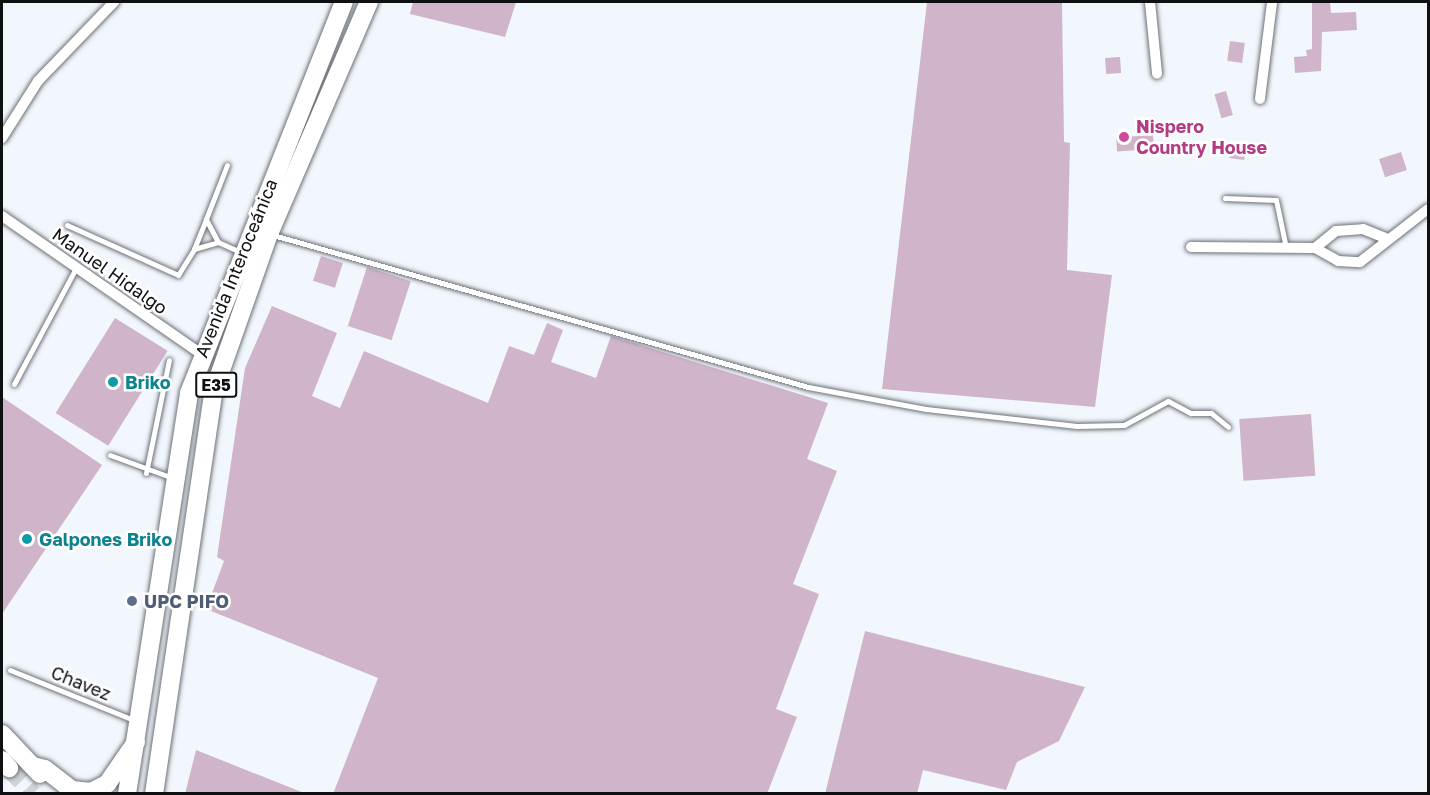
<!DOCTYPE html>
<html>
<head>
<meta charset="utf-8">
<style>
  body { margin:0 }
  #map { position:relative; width:1430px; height:795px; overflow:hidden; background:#f2f7fe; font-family:"Golos Text",sans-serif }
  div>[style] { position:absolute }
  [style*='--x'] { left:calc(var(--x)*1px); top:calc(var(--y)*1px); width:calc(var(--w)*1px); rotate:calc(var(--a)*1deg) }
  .building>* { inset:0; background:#d0b4ca; transform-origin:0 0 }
  .trunk-tunnel>* { height:18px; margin-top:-9px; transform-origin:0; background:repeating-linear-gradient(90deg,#d0d4db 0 18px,transparent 0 27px) }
  .roads { filter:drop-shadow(0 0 2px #6c7177) drop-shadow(0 0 2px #6c7177) }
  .service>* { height:5px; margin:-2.5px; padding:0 2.5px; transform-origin:2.5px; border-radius:2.5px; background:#fff }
  .minor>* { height:10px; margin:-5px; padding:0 5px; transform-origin:5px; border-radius:5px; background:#fff }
  .trunk>* { height:18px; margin:-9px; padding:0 9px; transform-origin:9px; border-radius:9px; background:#fff }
  .dots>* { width:16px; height:16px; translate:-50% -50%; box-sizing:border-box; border:3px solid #fff; border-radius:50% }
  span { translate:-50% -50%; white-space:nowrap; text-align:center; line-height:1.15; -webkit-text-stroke:5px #fff; paint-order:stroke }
  .shield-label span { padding:2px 4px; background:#fff; border:2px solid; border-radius:4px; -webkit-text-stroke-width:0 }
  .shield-label { font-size:16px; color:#0e1012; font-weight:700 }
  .hotel-label { font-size:18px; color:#b23c85; font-weight:700 }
  .left { translate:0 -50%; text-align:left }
  .street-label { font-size:18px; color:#0e1012 }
  .culture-label { font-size:18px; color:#0d838f; font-weight:700 }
  .service-label { font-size:18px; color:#4e5e75; font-weight:700 }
  .frame { position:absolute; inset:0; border:3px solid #0e1012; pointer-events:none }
</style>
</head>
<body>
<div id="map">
  <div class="building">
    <div style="clip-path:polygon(413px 2px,516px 2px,505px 37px,410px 14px)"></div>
    <div style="clip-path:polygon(927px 2px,1062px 2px,1064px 142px,1070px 143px,1067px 270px,1112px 275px,1095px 407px,882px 389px)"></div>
    <div style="clip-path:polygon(1312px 2px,1330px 2px,1331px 13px,1356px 12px,1357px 30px,1322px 32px,1321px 71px,1295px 73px,1294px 57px,1307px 56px,1306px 50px,1312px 49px)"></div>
    <div style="left:1230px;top:41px;width:15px;height:20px;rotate:8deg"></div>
    <div style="left:1120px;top:57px;width:16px;height:15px;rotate:86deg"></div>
    <div style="left:1226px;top:91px;width:25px;height:12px;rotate:74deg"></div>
    <div style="left:1153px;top:135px;width:14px;height:37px;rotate:86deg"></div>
    <div style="left:1231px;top:146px;width:15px;height:12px;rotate:8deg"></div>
    <div style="left:1401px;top:152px;width:19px;height:23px;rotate:72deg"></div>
    <div style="left:321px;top:256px;width:23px;height:26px;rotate:18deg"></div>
    <div style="left:367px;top:267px;width:46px;height:62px;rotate:18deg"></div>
    <div style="clip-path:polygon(272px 306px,337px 333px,312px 396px,340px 408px,364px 351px,488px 403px,509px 346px,534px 355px,547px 323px,563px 330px,551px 362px,596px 378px,611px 336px,828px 403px,807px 459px,837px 471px,793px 584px,819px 594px,776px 709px,797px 717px,767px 794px,333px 794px,378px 678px,206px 609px,224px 561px,217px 557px,245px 368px)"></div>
    <div style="left:115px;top:318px;width:62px;height:112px;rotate:32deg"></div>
    <div style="clip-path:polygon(2px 397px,102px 465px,2px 614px)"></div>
    <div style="left:1311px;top:414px;width:62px;height:72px;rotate:86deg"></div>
    <div style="clip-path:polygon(865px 631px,1085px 687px,1059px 741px,1017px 762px,1006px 790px,923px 770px,917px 794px,825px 794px)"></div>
    <div style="clip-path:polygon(196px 750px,304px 793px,304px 794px,185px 794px)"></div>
  </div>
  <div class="trunk-tunnel">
    <div style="--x:9;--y:768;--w:35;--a:47"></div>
    <div style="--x:2;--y:793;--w:1;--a:90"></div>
  </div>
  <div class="roads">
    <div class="service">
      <div style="--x:1225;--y:198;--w:51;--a:2.2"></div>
      <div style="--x:1276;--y:200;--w:49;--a:78.2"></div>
      <div style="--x:67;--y:225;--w:122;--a:24.2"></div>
      <div style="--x:178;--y:275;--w:31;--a:-58"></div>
      <div style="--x:194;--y:249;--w:25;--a:-16"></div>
      <div style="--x:218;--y:242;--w:24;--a:24"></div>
      <div style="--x:273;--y:235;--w:556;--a:15.86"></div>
      <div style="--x:808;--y:387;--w:120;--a:10.6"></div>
      <div style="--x:926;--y:409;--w:152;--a:6.4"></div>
      <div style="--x:1077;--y:426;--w:47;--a:-1.2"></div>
      <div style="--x:1124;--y:425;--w:50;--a:-28.6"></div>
      <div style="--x:1168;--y:401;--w:26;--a:28"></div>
      <div style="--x:1191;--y:413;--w:20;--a:0"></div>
      <div style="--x:1211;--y:413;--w:22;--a:39"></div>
      <div style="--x:218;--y:242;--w:26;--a:-118"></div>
      <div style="--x:206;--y:219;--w:58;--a:-68.7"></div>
      <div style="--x:194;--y:249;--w:32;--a:-68"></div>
      <div style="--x:14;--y:384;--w:132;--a:-61.9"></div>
      <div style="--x:110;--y:455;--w:67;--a:20.1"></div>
      <div style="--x:146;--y:473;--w:115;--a:-78.5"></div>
      <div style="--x:10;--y:670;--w:134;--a:22"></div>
    </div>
    <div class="minor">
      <div style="--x:1150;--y:2;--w:72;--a:84.4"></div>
      <div style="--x:1260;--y:99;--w:98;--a:-82.9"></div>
      <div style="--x:2;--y:138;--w:67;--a:-57.7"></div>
      <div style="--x:38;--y:81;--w:110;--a:-46.1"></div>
      <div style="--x:2;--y:216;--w:242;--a:34.7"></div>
      <div style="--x:1191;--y:247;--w:124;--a:0.5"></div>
      <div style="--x:1315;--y:248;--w:26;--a:29"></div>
      <div style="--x:1338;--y:261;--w:22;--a:3"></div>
      <div style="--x:1360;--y:262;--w:86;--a:-37.9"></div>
      <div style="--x:1315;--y:248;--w:27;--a:-39"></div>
      <div style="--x:1336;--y:231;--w:27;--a:-4"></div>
      <div style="--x:1363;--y:229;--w:24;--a:22"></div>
    </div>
    <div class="trunk">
      <div style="--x:2;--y:734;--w:55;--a:46.5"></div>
      <div style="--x:2;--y:760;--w:11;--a:49"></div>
      <div style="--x:33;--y:766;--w:12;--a:14"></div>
      <div style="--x:45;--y:769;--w:34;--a:38"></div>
      <div style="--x:72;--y:790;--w:19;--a:6"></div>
      <div style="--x:91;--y:792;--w:18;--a:-27"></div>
      <div style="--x:107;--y:784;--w:51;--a:-55.4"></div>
      <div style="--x:127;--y:794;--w:406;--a:-81.2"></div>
      <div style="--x:189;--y:393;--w:421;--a:-68.4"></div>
      <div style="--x:154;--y:794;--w:408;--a:-81.6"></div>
      <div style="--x:214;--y:390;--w:165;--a:-70.6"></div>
      <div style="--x:269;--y:234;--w:253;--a:-66.7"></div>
    </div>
  </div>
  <div class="dots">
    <div style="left:1124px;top:137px;background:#d1479c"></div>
    <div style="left:113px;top:382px;background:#0f9aa8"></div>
    <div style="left:27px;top:539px;background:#0f9aa8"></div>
    <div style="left:132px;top:601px;background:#5c6f8a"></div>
  </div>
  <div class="shield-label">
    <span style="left:216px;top:385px">E35</span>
  </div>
  <div class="hotel-label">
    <span class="left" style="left:1136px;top:137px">Nispero<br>Country House</span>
  </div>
  <div class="street-label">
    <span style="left:236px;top:268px;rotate:-68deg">Avenida Interoceánica</span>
    <span style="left:110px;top:271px;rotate:35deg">Manuel Hidalgo</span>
    <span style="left:81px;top:683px;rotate:22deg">Chavez</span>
  </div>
  <div class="culture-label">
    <span class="left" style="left:125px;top:382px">Briko</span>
    <span class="left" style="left:39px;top:539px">Galpones Briko</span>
  </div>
  <div class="service-label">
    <span class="left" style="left:144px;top:601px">UPC PIFO</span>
  </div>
  <div class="frame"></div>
</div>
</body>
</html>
